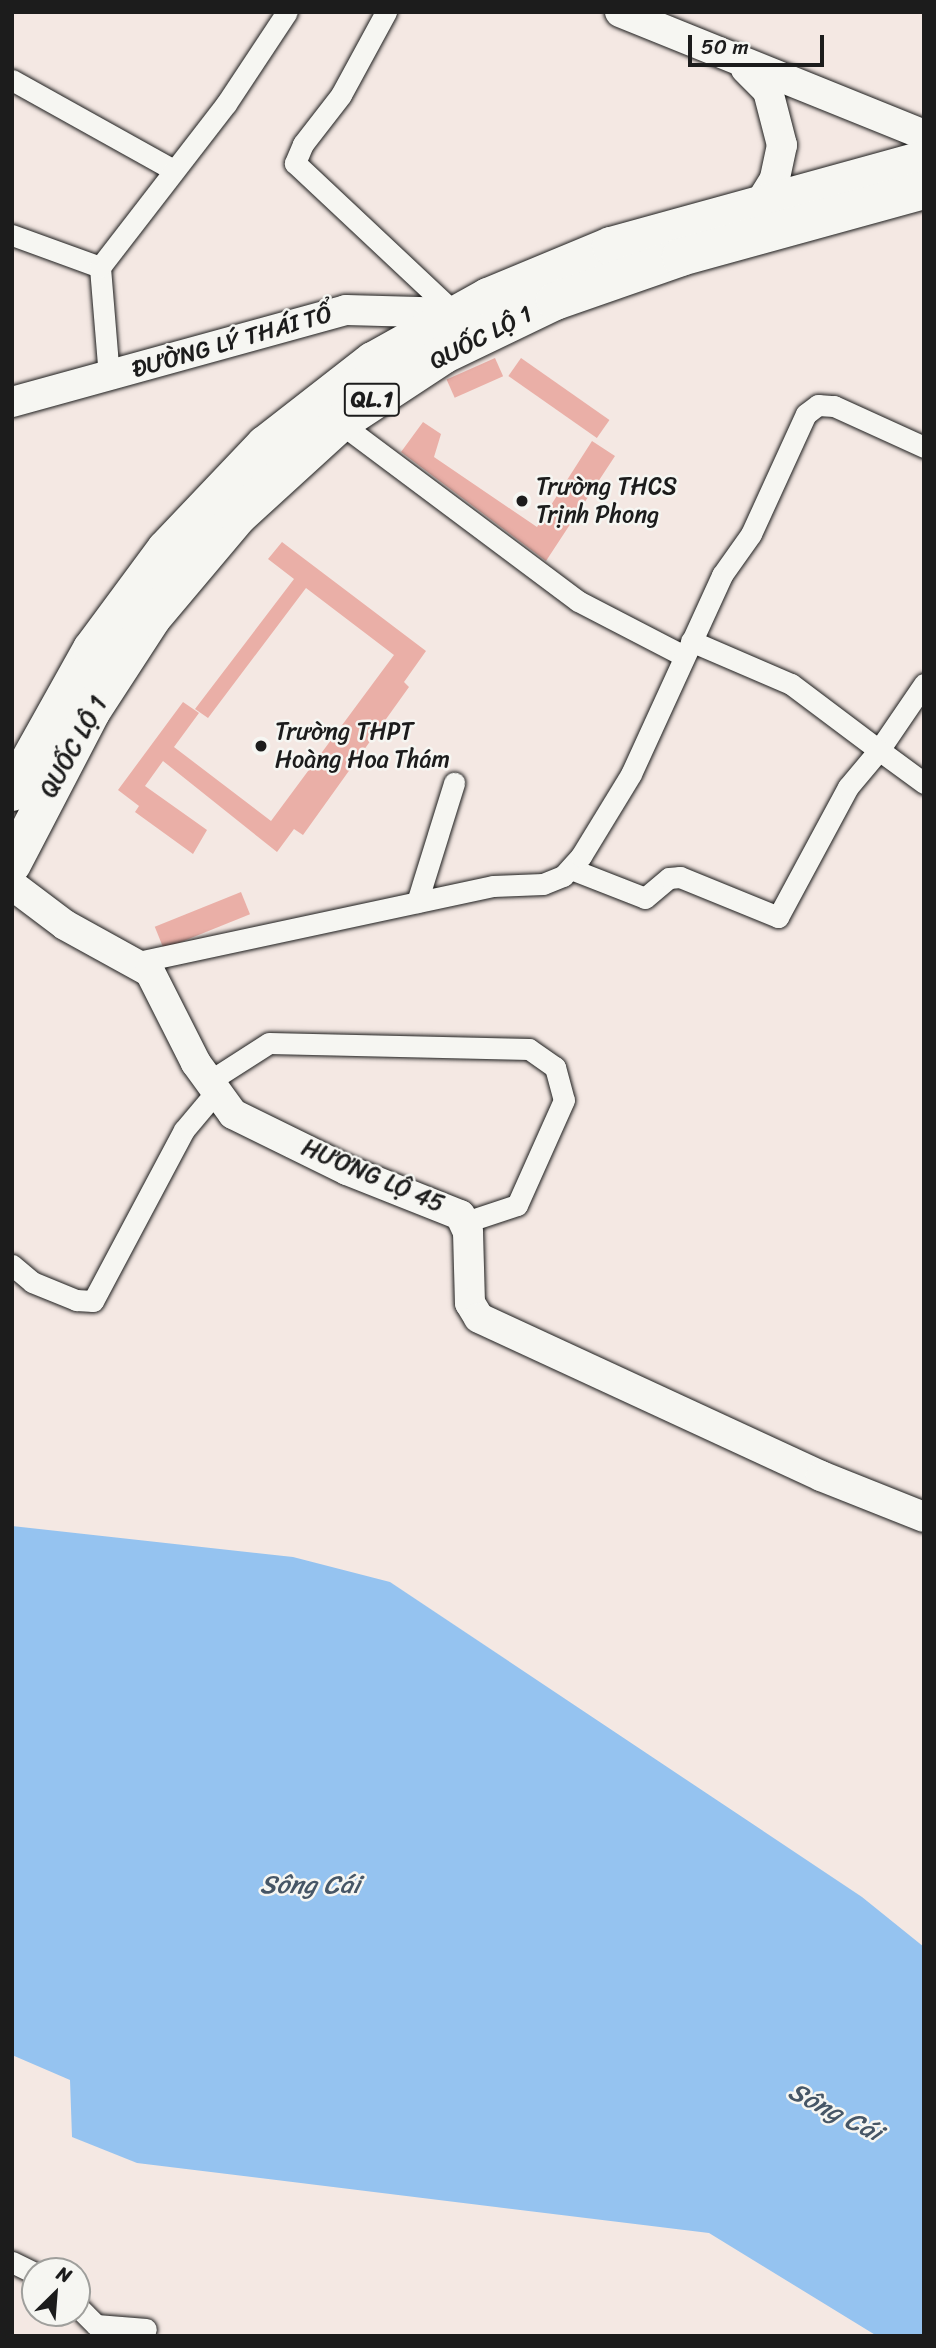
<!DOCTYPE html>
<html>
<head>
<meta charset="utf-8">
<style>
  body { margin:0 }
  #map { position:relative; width:936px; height:2348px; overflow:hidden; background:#f4e8e3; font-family:Sriracha,sans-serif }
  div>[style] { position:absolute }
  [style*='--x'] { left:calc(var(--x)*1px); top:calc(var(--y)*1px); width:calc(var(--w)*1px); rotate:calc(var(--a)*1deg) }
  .water>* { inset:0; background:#95c3f0 }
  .building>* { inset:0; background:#eaafa7; transform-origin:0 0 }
  .roads { filter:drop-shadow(0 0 2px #1c1c1c) drop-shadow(0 0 2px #1c1c1c) }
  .street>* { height:21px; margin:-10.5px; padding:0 10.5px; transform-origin:10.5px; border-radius:10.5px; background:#f6f6f2 }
  .secondary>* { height:30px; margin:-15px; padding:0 15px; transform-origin:15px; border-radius:15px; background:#f6f6f2 }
  .highway>* { height:38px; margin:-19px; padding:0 19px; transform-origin:19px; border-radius:19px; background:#f6f6f2 }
  .dots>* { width:19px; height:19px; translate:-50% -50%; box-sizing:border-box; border:4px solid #f6f6f2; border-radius:50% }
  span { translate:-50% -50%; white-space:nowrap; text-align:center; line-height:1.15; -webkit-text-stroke:5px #f6f6f2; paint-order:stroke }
  .shield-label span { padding:2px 5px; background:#f6f6f2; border:2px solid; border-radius:5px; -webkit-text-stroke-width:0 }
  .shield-label { font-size:23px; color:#1c1c1c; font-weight:700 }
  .street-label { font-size:24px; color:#1c1c1c }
  .poi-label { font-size:24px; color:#1c1c1c }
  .left { translate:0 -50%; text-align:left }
  .water-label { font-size:26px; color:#465666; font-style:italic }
  .frame { position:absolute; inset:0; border:14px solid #1c1c1c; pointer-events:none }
  .north { position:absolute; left:21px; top:2257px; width:70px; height:70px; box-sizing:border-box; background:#f6f6f2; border:2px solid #9f9f9c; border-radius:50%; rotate:25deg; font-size:19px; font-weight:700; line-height:28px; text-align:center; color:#1c1c1c }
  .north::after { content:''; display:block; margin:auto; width:24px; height:32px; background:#1c1c1c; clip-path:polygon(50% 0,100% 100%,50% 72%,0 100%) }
  .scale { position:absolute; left:688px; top:35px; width:136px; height:32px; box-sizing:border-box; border:4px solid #1c1c1c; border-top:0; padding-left:9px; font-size:21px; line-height:24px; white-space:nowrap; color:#1c1c1c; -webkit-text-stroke:5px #f6f6f2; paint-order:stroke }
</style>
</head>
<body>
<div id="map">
  <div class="water">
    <div style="clip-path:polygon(12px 1526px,293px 1557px,390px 1582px,862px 1897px,924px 1947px,924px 2336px,877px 2336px,709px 2233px,137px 2163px,72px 2137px,70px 2080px,12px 2055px)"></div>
  </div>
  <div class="building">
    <div style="left:495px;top:358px;width:20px;height:53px;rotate:66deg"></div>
    <div style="left:521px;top:358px;width:108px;height:22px;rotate:35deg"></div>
    <div style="clip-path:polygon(423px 422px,441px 434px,434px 457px,537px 527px,592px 441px,615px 456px,546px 561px,401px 452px)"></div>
    <div style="clip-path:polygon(282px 542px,426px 651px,404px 682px,409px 687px,303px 835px,294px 829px,277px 852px,163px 761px,145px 786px,207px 830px,193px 854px,135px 812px,139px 806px,118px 790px,183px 702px,199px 713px,174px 747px,271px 821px,394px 655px,306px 588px,208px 718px,195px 709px,294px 579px,268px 559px)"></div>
    <div style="left:241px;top:892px;width:24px;height:93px;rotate:68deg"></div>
  </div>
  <div class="roads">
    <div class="street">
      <div style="--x:386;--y:12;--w:94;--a:118.5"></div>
      <div style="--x:341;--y:95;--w:62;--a:127.8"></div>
      <div style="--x:303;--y:144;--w:21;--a:113"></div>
      <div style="--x:295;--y:163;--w:219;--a:43.2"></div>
      <div style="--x:12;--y:80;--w:185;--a:29.1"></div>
      <div style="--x:12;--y:235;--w:94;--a:20"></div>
      <div style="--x:109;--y:377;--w:110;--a:-94.7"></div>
      <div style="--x:100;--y:267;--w:206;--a:-52.3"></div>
      <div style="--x:226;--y:104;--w:110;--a:-56.5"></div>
      <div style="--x:340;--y:423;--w:297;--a:36.8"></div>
      <div style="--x:578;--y:601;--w:119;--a:27.4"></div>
      <div style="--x:691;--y:641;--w:109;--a:23.3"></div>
      <div style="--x:791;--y:684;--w:110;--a:36.9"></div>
      <div style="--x:879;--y:750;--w:80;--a:-55.7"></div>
      <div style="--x:571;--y:869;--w:79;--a:21.4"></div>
      <div style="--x:645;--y:898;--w:31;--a:-40"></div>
      <div style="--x:669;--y:878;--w:11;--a:-5"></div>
      <div style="--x:680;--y:877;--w:106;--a:22.2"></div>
      <div style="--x:778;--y:917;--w:148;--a:-61.7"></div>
      <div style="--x:848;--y:787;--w:48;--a:-50"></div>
      <div style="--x:879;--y:750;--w:56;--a:36.3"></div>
      <div style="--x:417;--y:902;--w:125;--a:-72.7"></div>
      <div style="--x:138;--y:962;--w:363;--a:-12.1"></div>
      <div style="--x:493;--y:886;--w:50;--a:-2.3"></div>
      <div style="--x:543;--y:884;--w:22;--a:-22"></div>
      <div style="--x:563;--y:876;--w:27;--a:-48"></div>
      <div style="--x:581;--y:856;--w:96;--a:-58.6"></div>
      <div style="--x:631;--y:774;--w:219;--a:-65.4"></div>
      <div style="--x:722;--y:575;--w:50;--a:-54.7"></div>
      <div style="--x:751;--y:534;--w:132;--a:-65.4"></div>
      <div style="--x:806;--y:414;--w:15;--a:-37"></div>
      <div style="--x:818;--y:405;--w:16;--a:4"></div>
      <div style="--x:834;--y:406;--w:99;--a:24.5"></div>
      <div style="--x:208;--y:1082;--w:72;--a:-32.6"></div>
      <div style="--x:269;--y:1043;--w:260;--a:1.3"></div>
      <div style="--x:529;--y:1049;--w:32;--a:35"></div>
      <div style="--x:555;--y:1067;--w:34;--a:75"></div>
      <div style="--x:564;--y:1100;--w:115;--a:114.1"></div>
      <div style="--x:517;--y:1205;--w:54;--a:161.6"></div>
      <div style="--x:12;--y:1265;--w:26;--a:40"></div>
      <div style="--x:32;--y:1282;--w:48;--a:22.2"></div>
      <div style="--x:76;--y:1300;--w:17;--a:3"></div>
      <div style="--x:93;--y:1301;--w:194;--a:-62"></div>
      <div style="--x:184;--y:1130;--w:48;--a:-50"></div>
      <div style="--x:12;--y:2262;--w:25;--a:26"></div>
      <div style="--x:77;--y:2306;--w:27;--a:45"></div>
      <div style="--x:96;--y:2325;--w:50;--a:4.6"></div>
    </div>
    <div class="secondary">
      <div style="--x:620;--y:12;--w:328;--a:22"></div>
      <div style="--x:746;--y:69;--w:31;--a:45"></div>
      <div style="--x:768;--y:91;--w:56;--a:75.5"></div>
      <div style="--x:782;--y:145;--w:35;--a:102"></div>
      <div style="--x:775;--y:179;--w:44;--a:121.9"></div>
      <div style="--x:12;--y:402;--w:346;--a:-15.4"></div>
      <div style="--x:346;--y:310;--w:109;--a:1.6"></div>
      <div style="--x:12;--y:885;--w:66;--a:37"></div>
      <div style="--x:65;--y:925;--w:97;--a:28.9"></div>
      <div style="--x:150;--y:972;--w:102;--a:63.2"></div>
      <div style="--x:196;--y:1063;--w:63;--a:54"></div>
      <div style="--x:233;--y:1114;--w:127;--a:26.2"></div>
      <div style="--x:347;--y:1170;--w:122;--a:21.7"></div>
      <div style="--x:460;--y:1215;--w:19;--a:65"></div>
      <div style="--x:468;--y:1232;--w:71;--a:88.4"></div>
      <div style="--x:470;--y:1303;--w:17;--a:59"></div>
      <div style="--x:479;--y:1318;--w:377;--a:24.8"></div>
      <div style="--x:821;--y:1476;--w:111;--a:21.7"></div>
    </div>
    <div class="highway">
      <div style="--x:12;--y:792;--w:164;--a:-60.8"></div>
      <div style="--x:92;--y:649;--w:124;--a:-53.5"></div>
      <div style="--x:166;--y:549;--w:144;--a:-46.4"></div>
      <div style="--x:265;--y:445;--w:137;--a:-37.9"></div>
      <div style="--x:373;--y:361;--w:132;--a:-29.1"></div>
      <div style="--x:488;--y:297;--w:133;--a:-22.5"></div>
      <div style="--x:611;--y:246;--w:325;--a:-15.4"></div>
      <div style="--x:12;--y:864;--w:171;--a:-62.5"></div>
      <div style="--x:91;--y:712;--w:112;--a:-57"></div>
      <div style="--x:152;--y:618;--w:133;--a:-49.9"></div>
      <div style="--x:238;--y:516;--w:138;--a:-42.4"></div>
      <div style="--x:340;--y:423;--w:123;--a:-33.4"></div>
      <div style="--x:443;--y:355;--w:124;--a:-25.7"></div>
      <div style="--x:555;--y:301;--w:133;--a:-19.2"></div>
      <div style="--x:681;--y:257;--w:252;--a:-15.4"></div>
    </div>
  </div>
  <div class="dots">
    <div style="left:522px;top:501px;background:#1c1c1c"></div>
    <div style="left:261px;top:746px;background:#1c1c1c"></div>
  </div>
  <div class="shield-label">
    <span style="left:372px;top:400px">QL.1</span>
  </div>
  <div class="street-label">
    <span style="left:481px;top:338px;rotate:-27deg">QUỐC LỘ 1</span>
    <span style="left:232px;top:342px;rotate:-16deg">ĐƯỜNG LÝ THÁI TỔ</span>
    <span style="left:74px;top:747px;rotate:-61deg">QUỐC LỘ 1</span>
    <span style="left:373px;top:1176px;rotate:23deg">HƯƠNG LỘ 45</span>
  </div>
  <div class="poi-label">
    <span class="left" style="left:536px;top:501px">Trường THCS<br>Trịnh Phong</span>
    <span class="left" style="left:275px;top:746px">Trường THPT<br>Hoàng Hoa Thám</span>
  </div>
  <div class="water-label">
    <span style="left:310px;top:1885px">Sông Cái</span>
    <span style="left:835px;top:2112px;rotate:27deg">Sông Cái</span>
  </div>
  <div class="frame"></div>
  <div class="north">N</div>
  <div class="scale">50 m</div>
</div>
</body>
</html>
